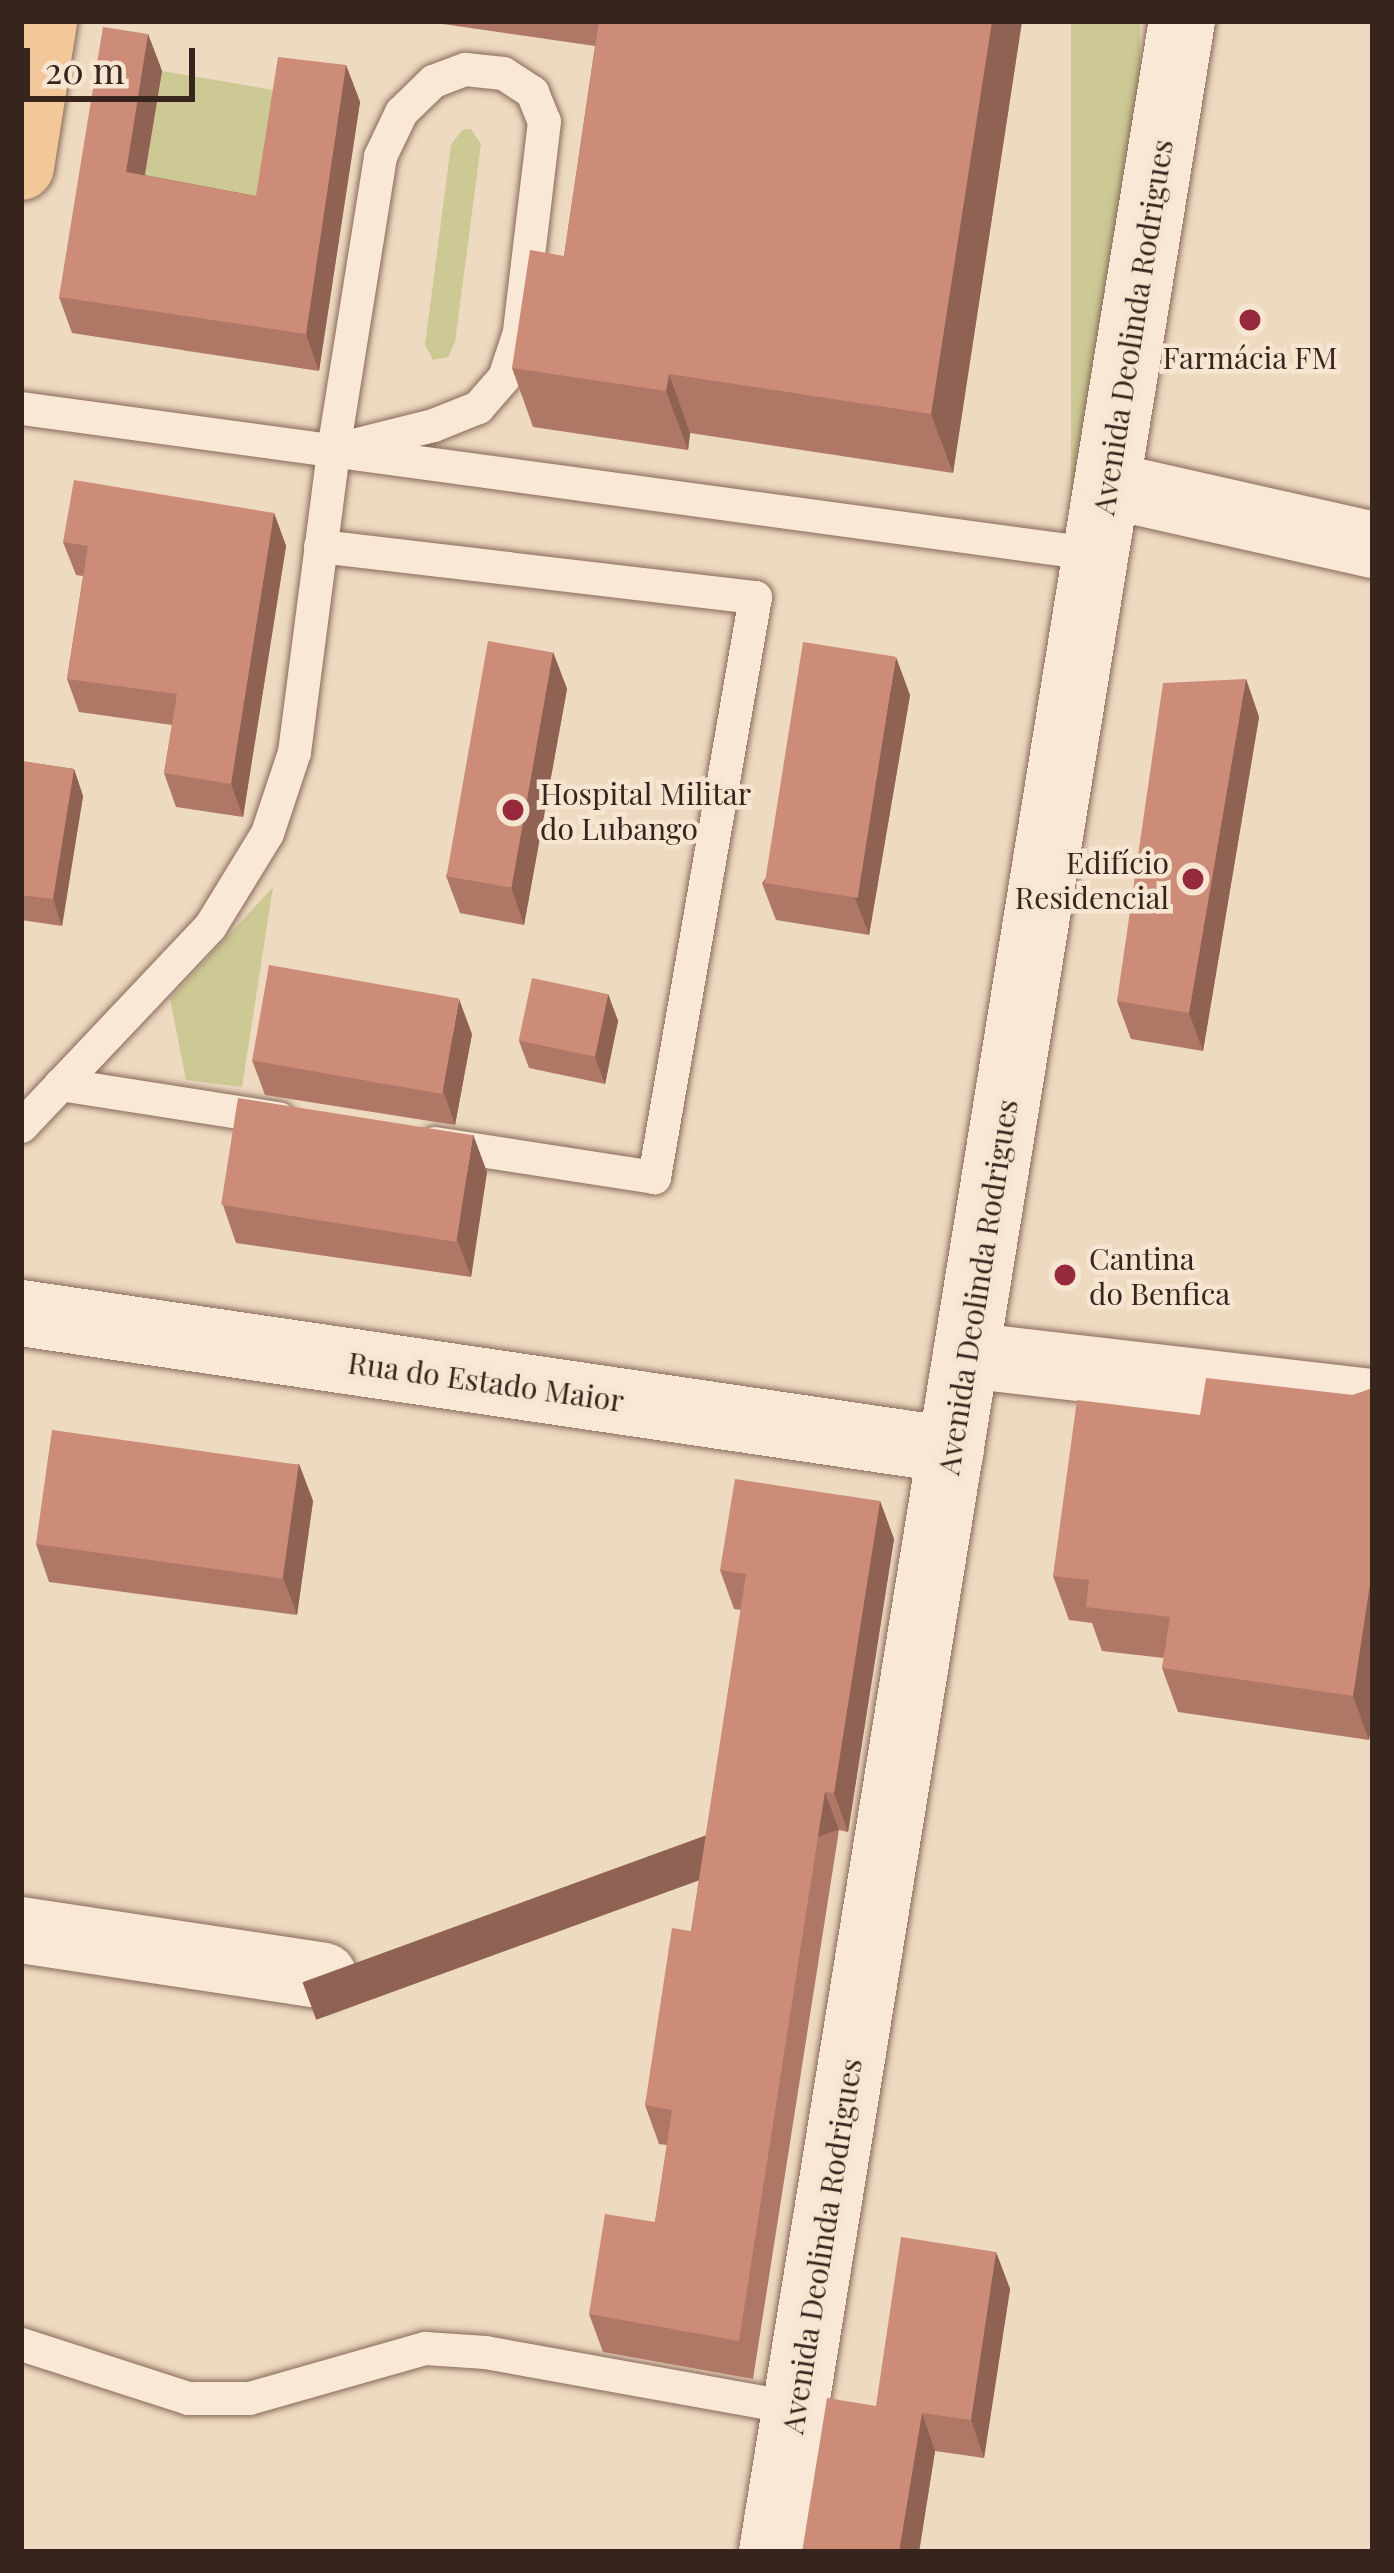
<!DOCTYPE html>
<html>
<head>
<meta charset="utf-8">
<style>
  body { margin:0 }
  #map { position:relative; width:1394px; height:2573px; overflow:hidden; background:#eed9c1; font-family:"Playfair Display",serif }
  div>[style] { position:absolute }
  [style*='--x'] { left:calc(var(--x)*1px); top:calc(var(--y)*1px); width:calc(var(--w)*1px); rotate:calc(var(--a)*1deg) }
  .green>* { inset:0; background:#ccc995; transform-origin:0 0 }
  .roads { filter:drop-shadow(0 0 3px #886a59) drop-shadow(0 0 3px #886a59) }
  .service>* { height:33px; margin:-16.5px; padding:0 16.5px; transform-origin:16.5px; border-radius:16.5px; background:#f9e8d5 }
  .minor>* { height:66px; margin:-33px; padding:0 33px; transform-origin:33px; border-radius:33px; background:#f9e8d5 }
  .tertiary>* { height:66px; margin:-33px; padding:0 33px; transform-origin:33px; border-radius:33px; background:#f9e8d5 }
  .primary>* { height:66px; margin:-33px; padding:0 33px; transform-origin:33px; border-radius:33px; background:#f2c799 }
  .wall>* { inset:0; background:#af7866 }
  .shaded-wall>* { inset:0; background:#8f6253; transform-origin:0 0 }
  .building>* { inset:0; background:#cc8c77; transform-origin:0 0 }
  .dots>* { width:33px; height:33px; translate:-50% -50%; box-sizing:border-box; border:6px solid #f5e5d1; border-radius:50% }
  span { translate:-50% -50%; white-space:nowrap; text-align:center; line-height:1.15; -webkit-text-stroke:9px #f5e5d1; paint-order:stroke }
  .street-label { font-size:30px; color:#37251d }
  .poi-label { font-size:30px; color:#37251d }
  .left { translate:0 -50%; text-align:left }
  .right { translate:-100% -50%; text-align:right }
  .frame { position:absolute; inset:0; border:24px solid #37251d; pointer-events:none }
  .scale { position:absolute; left:24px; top:48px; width:171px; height:54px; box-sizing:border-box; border:6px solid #37251d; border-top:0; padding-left:15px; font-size:36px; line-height:42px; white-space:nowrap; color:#37251d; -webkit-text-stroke:9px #f5e5d1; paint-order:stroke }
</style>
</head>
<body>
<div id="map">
  <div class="green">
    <div style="left:1071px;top:21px;width:69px;height:501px"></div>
    <div style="clip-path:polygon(162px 71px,291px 93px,250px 360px,184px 351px,191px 305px,125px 294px)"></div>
    <div style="clip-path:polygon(471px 129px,481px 144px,455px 342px,448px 357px,433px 360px,425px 345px,451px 145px,462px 130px)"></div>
    <div style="clip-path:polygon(273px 887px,242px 1087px,186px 1080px,170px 999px)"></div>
  </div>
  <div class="roads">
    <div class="service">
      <div style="--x:21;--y:408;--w:1085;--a:7.73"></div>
      <div style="--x:320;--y:546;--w:438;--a:6.7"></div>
      <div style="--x:755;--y:597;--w:589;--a:99.88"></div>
      <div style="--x:654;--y:1177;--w:222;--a:-171.2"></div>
      <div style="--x:60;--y:1084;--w:221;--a:8.9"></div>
      <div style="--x:21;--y:1126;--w:275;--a:-46.6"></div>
      <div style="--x:210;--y:926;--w:109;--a:-58.5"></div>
      <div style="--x:267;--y:833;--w:85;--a:-71.6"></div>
      <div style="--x:294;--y:752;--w:305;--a:-82.6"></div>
      <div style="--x:333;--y:450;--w:298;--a:-80.9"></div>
      <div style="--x:380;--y:156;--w:49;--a:-64.5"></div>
      <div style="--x:401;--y:112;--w:45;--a:-44.1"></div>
      <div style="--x:433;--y:81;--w:34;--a:-21"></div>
      <div style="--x:465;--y:69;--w:38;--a:6"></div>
      <div style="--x:503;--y:73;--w:35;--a:33"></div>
      <div style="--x:532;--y:92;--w:31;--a:68"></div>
      <div style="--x:544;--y:121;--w:212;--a:96.8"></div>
      <div style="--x:519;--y:332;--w:47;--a:108.4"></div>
      <div style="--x:504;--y:377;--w:40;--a:131"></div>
      <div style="--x:478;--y:407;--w:48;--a:158.2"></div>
      <div style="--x:433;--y:425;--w:103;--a:166"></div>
      <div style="--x:21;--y:2344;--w:176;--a:17.9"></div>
      <div style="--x:188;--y:2398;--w:61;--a:0"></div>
      <div style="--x:249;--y:2398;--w:183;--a:-15.9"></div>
      <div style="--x:425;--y:2348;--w:60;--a:3.8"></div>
      <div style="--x:485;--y:2352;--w:315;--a:10.2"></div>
    </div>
    <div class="minor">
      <div style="--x:1107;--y:485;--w:273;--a:12.7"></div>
      <div style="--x:21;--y:1313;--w:940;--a:8.38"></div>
      <div style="--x:966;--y:1355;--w:410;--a:6.6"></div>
      <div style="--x:21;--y:1930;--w:306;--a:8.6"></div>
    </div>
    <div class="tertiary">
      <div style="--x:772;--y:2552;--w:2564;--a:-80.8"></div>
    </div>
    <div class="primary">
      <div style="--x:21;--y:167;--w:148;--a:-81"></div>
    </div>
  </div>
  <div class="wall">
    <div style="clip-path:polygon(422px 21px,1022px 21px,953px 473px,690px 433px,688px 450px,533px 427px,512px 368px,564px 256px,595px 46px)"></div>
    <div style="clip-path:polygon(148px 34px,162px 71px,145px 175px,256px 196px,346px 65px,360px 102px,319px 371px,72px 333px,59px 297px)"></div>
    <div style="clip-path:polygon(274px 513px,286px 546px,243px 817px,176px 807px,164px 773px,172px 725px,79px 712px,67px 679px,83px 576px,76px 575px,63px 542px)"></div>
    <div style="clip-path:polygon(553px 652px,567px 689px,524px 925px,460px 913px,446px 876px)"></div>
    <div style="clip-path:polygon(1246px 679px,1259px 717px,1203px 1051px,1131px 1039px,1117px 1001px)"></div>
    <div style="clip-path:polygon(910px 695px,869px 935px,776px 920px,762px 883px)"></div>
    <div style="clip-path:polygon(21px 761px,74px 769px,83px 796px,62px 926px,21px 920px)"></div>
    <div style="clip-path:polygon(608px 994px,618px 1021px,605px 1084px,529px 1068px,519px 1041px)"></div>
    <div style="clip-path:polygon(472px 1034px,455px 1125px,265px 1095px,252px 1060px)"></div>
    <div style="clip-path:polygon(487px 1172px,471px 1277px,236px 1243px,223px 1205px)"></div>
    <div style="clip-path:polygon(1373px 1388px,1373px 1713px,1369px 1740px,1178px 1712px,1162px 1668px,1164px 1658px,1102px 1651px,1092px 1623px,1069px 1620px,1053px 1576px,1200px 1415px,1353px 1395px)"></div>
    <div style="clip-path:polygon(299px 1464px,313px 1501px,297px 1615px,49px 1582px,36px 1544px)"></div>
    <div style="clip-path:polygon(880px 1501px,894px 1539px,848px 1832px,839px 1830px,753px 2379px,603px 2352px,589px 2314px,655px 2222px,667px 2145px,659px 2144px,645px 2105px,691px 1931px,741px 1610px,734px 1609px,720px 1570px)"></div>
    <div style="clip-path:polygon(996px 2252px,1010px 2289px,984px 2458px,935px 2451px,919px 2552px,802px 2552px,876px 2406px)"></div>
  </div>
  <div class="shaded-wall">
    <div style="clip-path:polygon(992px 21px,1022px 21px,953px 473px,931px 414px)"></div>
    <div style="clip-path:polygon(148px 34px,162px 71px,139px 208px,126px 172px)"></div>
    <div style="clip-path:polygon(346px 65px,360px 102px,319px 371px,306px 334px)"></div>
    <div style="clip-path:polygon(669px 374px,690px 433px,688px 450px,666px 391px)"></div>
    <div style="clip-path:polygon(274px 513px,286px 546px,243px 817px,231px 784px)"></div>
    <div style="clip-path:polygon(553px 652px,567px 689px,524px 925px,511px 887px)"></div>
    <div style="clip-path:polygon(896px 657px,910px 695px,869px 935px,855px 898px)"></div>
    <div style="clip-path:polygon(1246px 679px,1259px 717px,1203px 1051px,1189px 1013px)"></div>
    <div style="clip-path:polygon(74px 769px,83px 796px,62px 926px,53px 899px)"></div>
    <div style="clip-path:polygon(608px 994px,618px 1021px,605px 1084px,595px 1057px)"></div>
    <div style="clip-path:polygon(459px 999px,472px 1034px,455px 1125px,443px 1090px)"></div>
    <div style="clip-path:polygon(473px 1134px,487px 1172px,471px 1277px,457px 1239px)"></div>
    <div style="clip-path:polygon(299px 1464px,313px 1501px,297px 1615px,283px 1577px)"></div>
    <div style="clip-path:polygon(880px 1501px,894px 1539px,848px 1832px,834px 1793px)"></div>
    <div style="clip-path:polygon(1373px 1564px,1373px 1713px,1369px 1740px,1353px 1696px)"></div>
    <div style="left:825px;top:1792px;width:40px;height:556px;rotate:70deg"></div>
    <div style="clip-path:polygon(996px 2252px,1010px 2289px,984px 2458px,971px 2420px)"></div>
    <div style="clip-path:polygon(922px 2413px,935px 2451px,919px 2552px,899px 2552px)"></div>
  </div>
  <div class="building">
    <div style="clip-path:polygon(599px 21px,992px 21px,931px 414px,669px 374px,666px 391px,512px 368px,530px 250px,564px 256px)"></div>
    <div style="clip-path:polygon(103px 27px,148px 34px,126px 172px,256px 196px,278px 57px,346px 65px,306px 334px,59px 297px)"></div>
    <div style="clip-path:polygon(74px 480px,274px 513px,231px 784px,164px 773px,177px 694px,67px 679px,88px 546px,63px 542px)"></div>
    <div style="left:488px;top:641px;width:66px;height:239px;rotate:10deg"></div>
    <div style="left:803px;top:642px;width:94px;height:244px;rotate:9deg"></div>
    <div style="clip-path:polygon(1246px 679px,1189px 1013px,1117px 1001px,1163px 683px)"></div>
    <div style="clip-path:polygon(21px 761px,74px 769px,53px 899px,21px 895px)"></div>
    <div style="left:269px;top:965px;width:193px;height:97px;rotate:10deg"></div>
    <div style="left:532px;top:978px;width:78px;height:64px;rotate:12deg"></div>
    <div style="left:238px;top:1098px;width:238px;height:108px;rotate:9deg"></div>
    <div style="clip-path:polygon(1206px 1378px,1353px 1395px,1373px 1388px,1373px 1564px,1353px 1696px,1162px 1668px,1170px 1617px,1086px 1607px,1089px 1580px,1053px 1576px,1077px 1400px,1200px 1415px)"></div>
    <div style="left:52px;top:1430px;width:249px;height:115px;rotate:8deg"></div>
    <div style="clip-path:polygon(735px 1479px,880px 1501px,834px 1793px,825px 1792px,739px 2341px,589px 2314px,605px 2214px,655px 2222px,672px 2110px,645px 2105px,672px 1928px,691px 1931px,746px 1574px,720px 1570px)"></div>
    <div style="clip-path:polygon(901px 2237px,996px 2252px,971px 2420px,922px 2413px,899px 2552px,802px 2552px,827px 2398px,876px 2406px)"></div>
  </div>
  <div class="dots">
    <div style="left:1250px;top:320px;background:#97293c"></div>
    <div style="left:513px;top:810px;background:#97293c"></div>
    <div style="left:1193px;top:879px;background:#97293c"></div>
    <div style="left:1065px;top:1275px;background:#97293c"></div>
  </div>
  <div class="street-label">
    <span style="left:1132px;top:327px;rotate:-81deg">Avenida Deolinda Rodrigues</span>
    <span style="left:977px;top:1287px;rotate:-81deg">Avenida Deolinda Rodrigues</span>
    <span style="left:486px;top:1381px;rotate:8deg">Rua do Estado Maior</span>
    <span style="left:821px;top:2246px;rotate:-81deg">Avenida Deolinda Rodrigues</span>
  </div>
  <div class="poi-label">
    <span style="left:1250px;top:357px">Farmácia FM</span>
    <span class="left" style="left:540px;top:810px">Hospital Militar<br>do Lubango</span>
    <span class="right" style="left:1169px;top:879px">Edifício<br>Residencial</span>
    <span class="left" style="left:1089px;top:1275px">Cantina<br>do Benfica</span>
  </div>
  <div class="frame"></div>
  <div class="scale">20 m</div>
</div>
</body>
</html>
